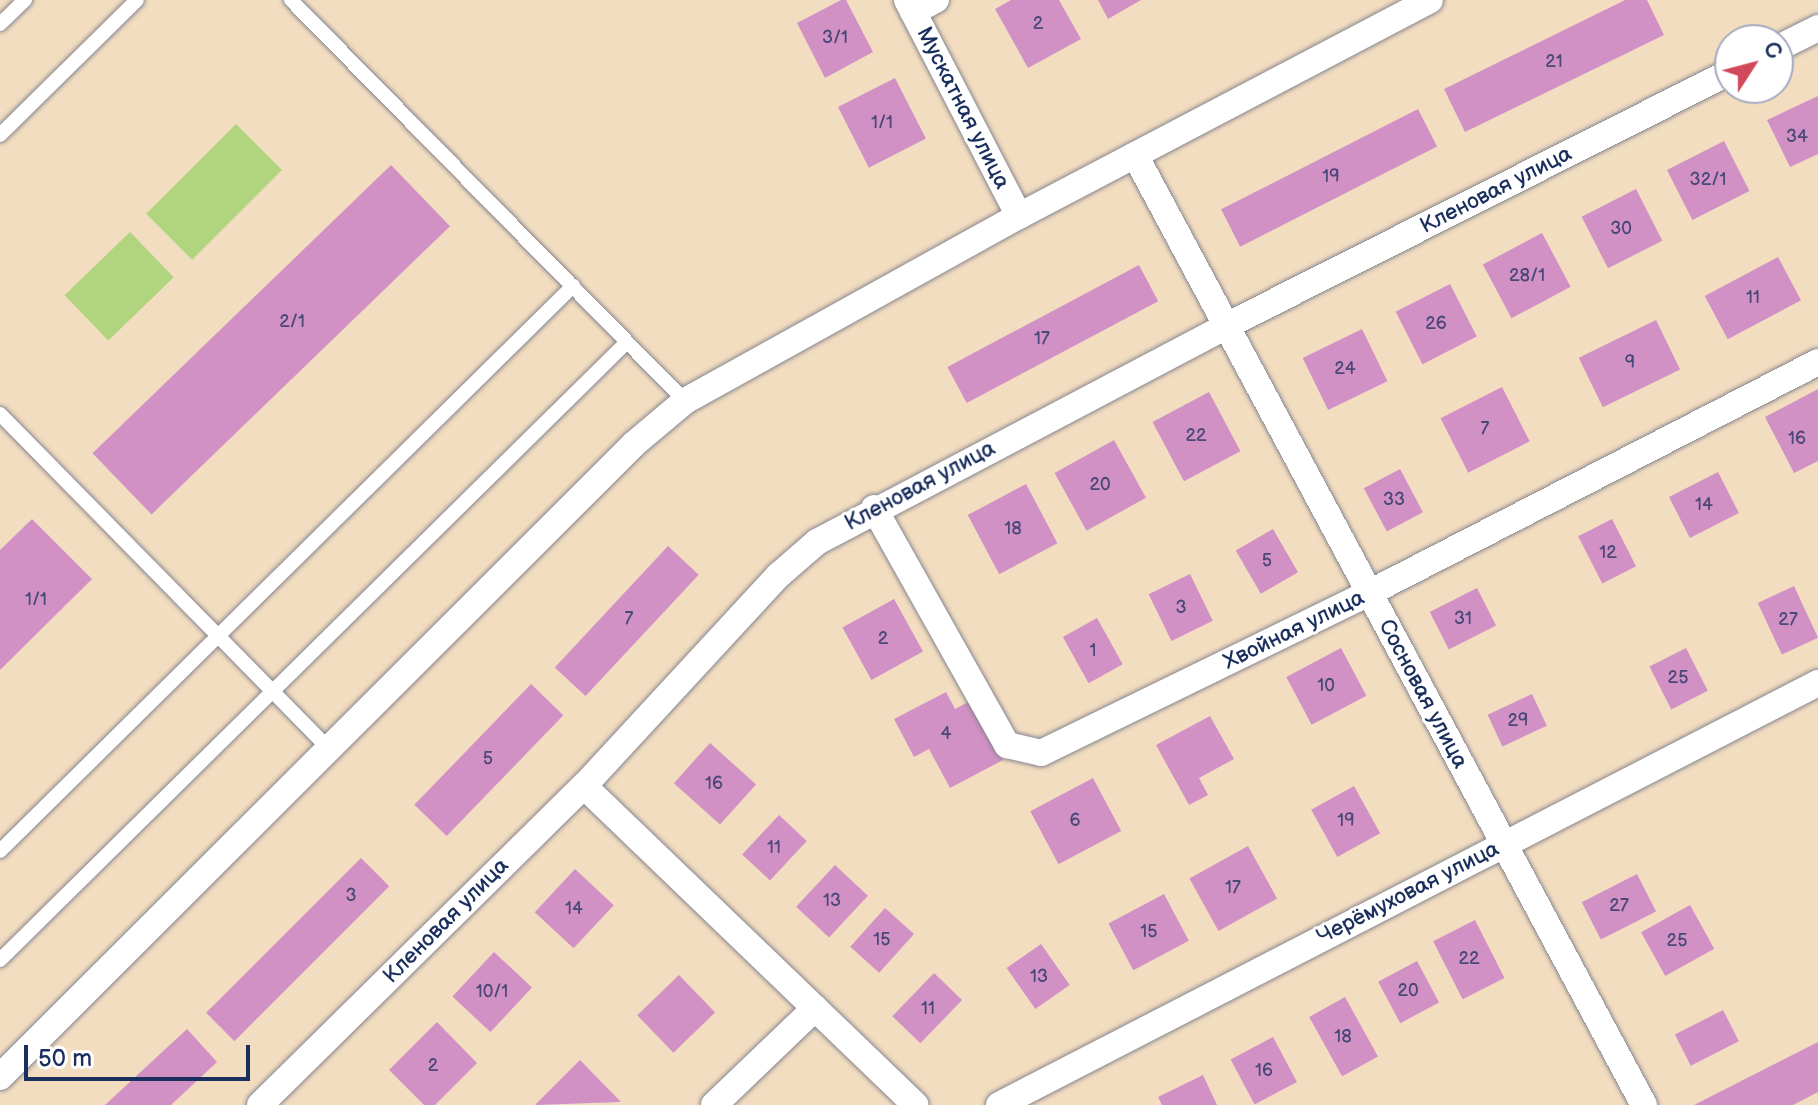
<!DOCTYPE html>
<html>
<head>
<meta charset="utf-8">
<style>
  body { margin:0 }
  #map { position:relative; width:1818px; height:1105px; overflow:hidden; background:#f3ddc0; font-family:"Balsamiq Sans",sans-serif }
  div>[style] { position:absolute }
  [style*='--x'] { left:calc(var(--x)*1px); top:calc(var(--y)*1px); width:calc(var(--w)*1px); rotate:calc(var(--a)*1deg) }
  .green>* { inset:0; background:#b1d57e; transform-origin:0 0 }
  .building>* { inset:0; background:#d291c5; transform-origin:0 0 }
  .roads { filter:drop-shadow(0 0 2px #87868f) drop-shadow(0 0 2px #87868f) }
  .lane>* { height:14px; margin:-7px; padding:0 7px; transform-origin:7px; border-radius:7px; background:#fff }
  .street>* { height:26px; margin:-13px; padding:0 13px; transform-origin:13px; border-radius:13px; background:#fff }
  span { translate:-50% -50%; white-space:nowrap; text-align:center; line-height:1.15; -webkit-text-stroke:6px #fff; paint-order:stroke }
  .number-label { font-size:18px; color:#494878 }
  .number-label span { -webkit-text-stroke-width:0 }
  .street-label { font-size:22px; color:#1b2f5e }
  .north { position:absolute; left:1714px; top:24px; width:80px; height:80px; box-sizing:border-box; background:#fff; border:2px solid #a4acbf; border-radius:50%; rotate:54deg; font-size:22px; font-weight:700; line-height:32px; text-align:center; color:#1b2f5e }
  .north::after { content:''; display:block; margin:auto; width:28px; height:36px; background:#d1495b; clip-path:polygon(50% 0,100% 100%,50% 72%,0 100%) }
  .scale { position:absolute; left:24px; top:1045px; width:226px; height:36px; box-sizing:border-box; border:4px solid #1b2f5e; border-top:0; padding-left:10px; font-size:24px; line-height:28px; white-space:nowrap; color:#1b2f5e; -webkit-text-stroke:6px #fff; paint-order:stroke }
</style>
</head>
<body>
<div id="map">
  <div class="green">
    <div style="left:236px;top:124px;width:65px;height:127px;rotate:45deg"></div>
    <div style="left:130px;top:232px;width:63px;height:91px;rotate:46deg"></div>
  </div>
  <div class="building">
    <div style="clip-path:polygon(841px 0,846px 0,873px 52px,825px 78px,797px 23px)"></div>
    <div style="clip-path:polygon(1011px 0,1059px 0,1081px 39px,1028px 68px,995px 9px)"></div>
    <div style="clip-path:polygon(1098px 0,1141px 0,1108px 19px)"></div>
    <div style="clip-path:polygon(1625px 0,1647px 0,1664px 35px,1465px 132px,1444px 89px)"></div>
    <div style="left:895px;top:78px;width:68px;height:64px;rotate:63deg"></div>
    <div style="clip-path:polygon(1818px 96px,1818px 154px,1790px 167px,1767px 120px)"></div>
    <div style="left:1418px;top:109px;width:42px;height:221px;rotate:63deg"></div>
    <div style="left:1724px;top:141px;width:56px;height:64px;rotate:63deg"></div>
    <div style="left:391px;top:165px;width:85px;height:415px;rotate:46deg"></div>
    <div style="left:1636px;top:189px;width:58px;height:61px;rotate:63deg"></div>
    <div style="left:1542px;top:233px;width:61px;height:67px;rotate:62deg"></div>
    <div style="left:1778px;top:257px;width:49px;height:83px;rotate:62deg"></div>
    <div style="left:1139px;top:265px;width:41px;height:217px;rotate:62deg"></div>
    <div style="left:1450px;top:284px;width:59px;height:61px;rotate:63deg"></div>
    <div style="left:1656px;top:320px;width:55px;height:86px;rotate:64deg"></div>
    <div style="left:1362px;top:329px;width:58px;height:66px;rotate:64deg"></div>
    <div style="left:1502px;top:387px;width:61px;height:69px;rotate:63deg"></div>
    <div style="clip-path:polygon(1818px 389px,1818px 461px,1794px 473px,1765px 417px)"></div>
    <div style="left:1209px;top:392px;width:67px;height:64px;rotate:62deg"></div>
    <div style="left:1114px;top:440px;width:66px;height:68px;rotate:61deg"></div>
    <div style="left:1400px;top:469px;width:49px;height:41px;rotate:62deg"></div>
    <div style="left:1718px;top:472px;width:46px;height:55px;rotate:63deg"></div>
    <div style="left:1026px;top:484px;width:67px;height:66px;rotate:62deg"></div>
    <div style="clip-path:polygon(32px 519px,92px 579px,0 670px,0 550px)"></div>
    <div style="left:1612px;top:519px;width:53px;height:38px;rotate:63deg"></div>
    <div style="left:1273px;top:529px;width:50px;height:43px;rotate:60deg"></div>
    <div style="left:668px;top:546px;width:42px;height:166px;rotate:43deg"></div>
    <div style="left:1190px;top:574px;width:52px;height:46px;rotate:64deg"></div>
    <div style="left:1794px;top:586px;width:57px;height:40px;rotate:65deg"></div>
    <div style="left:1477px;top:588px;width:42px;height:53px;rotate:63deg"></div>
    <div style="left:894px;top:599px;width:60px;height:59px;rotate:61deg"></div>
    <div style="left:1097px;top:618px;width:53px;height:39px;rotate:61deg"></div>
    <div style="left:1341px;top:648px;width:54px;height:62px;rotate:62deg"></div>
    <div style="left:1686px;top:648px;width:48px;height:41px;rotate:63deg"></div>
    <div style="left:531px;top:684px;width:45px;height:168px;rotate:44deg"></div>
    <div style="clip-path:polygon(946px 692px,955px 709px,972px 700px,1003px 760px,950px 788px,929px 749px,914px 757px,894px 719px)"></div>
    <div style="left:1532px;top:694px;width:35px;height:49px;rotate:65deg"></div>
    <div style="clip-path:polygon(1210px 716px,1234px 759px,1199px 778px,1208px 795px,1189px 805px,1156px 745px)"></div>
    <div style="left:710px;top:743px;width:62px;height:54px;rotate:42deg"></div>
    <div style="left:1093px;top:778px;width:60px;height:71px;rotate:62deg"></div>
    <div style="left:1354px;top:786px;width:54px;height:49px;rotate:61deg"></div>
    <div style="left:779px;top:815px;width:38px;height:54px;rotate:43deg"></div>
    <div style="left:1248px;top:846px;width:60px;height:67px;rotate:61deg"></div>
    <div style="left:361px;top:858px;width:40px;height:219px;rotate:45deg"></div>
    <div style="left:835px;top:865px;width:45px;height:57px;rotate:43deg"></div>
    <div style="left:575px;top:869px;width:53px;height:59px;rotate:43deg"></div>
    <div style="left:1637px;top:874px;width:42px;height:62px;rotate:63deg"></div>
    <div style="left:1164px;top:894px;width:53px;height:63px;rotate:62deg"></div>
    <div style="left:1690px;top:905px;width:50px;height:56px;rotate:61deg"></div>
    <div style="left:885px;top:908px;width:39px;height:52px;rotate:42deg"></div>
    <div style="left:1475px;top:920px;width:65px;height:47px;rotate:63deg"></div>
    <div style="left:1041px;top:944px;width:50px;height:42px;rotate:55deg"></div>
    <div style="left:494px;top:952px;width:52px;height:61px;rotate:43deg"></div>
    <div style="left:1417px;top:961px;width:47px;height:44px;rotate:62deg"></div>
    <div style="left:934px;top:973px;width:39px;height:60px;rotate:44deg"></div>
    <div style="left:679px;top:975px;width:52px;height:58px;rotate:46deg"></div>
    <div style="left:1345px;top:997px;width:68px;height:41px;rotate:61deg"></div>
    <div style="left:1723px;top:1010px;width:35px;height:54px;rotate:63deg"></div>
    <div style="clip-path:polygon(437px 1022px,477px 1063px,435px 1105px,424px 1105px,389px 1070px)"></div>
    <div style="clip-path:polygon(187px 1029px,217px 1062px,171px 1105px,105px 1105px)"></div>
    <div style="left:1273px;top:1037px;width:51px;height:48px;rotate:62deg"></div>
    <div style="clip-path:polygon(1818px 1042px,1818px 1092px,1793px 1105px,1694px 1105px)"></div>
    <div style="clip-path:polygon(580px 1060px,621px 1102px,535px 1105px)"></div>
    <div style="clip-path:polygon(1203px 1075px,1217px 1105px,1162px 1105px,1158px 1097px)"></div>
  </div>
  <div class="roads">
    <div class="lane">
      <div style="--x:291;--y:0;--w:562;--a:45.5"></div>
      <div style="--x:0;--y:24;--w:35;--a:-44"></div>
      <div style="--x:0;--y:135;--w:192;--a:-44.6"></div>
      <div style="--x:0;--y:414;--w:470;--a:45.5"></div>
      <div style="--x:0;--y:851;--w:805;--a:-44.6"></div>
      <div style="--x:0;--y:960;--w:880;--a:-44.59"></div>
    </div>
    <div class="street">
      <div style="--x:907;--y:0;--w:243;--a:62.6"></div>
      <div style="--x:913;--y:12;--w:26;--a:-28"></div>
      <div style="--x:1778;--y:48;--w:45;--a:-26.6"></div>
      <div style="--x:1135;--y:155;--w:1078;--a:61.82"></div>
      <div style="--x:874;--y:508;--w:272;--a:60.7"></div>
      <div style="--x:1007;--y:745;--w:35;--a:13"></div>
      <div style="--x:1041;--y:753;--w:365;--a:-26"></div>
      <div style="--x:1369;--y:593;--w:505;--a:-27.22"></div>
      <div style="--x:584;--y:786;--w:460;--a:43.9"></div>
      <div style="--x:0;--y:1077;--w:896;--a:-44.95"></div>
      <div style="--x:634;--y:444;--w:67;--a:-40.1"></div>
      <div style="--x:685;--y:401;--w:382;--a:-29"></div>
      <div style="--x:1019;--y:216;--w:464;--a:-27.7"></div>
      <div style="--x:260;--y:1105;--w:455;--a:-44.6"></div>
      <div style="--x:584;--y:786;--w:287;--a:-47.3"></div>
      <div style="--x:779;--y:575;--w:50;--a:-41"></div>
      <div style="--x:817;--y:542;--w:463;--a:-27.8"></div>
      <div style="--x:1226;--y:326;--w:564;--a:-26.75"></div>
      <div style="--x:714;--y:1105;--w:140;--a:-43.8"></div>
      <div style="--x:999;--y:1105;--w:921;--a:-27.26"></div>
    </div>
  </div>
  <div class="number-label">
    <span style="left:1038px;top:24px">2</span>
    <span style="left:835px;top:38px">3/1</span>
    <span style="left:1554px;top:62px">21</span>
    <span style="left:882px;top:123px">1/1</span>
    <span style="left:1797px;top:137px">34</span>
    <span style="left:1331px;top:177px">19</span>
    <span style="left:1708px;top:180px">32/1</span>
    <span style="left:1621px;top:229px">30</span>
    <span style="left:1527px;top:276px">28/1</span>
    <span style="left:1753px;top:298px">11</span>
    <span style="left:292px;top:322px">2/1</span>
    <span style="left:1436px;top:324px">26</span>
    <span style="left:1042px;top:339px">17</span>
    <span style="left:1630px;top:363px">9</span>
    <span style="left:1345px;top:369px">24</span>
    <span style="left:1485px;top:429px">7</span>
    <span style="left:1196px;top:436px">22</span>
    <span style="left:1797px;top:439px">16</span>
    <span style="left:1100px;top:485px">20</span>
    <span style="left:1394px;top:500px">33</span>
    <span style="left:1704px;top:505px">14</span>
    <span style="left:1013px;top:529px">18</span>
    <span style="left:1608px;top:553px">12</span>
    <span style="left:1267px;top:561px">5</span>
    <span style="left:36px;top:600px">1/1</span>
    <span style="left:1181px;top:608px">3</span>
    <span style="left:629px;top:619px">7</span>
    <span style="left:1463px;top:619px">31</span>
    <span style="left:1788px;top:620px">27</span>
    <span style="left:883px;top:639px">2</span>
    <span style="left:1093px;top:651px">1</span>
    <span style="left:1678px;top:678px">25</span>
    <span style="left:1326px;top:686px">10</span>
    <span style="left:1518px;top:721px">29</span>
    <span style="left:946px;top:734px">4</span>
    <span style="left:488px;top:759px">5</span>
    <span style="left:714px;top:784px">16</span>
    <span style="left:1075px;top:821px">6</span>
    <span style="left:1346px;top:821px">19</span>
    <span style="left:774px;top:848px">11</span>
    <span style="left:1233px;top:888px">17</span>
    <span style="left:351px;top:896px">3</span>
    <span style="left:832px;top:901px">13</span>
    <span style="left:1619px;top:906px">27</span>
    <span style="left:574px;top:909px">14</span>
    <span style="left:1149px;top:932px">15</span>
    <span style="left:882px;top:940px">15</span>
    <span style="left:1677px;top:941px">25</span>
    <span style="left:1469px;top:959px">22</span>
    <span style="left:1039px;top:977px">13</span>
    <span style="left:1408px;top:991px">20</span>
    <span style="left:492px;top:992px">10/1</span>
    <span style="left:928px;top:1009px">11</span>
    <span style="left:1343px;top:1037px">18</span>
    <span style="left:433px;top:1066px">2</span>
    <span style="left:1264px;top:1071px">16</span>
  </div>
  <div class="street-label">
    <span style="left:963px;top:108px;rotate:63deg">Мускатная улица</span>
    <span style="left:1496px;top:190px;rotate:-27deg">Кленовая улица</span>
    <span style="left:920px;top:486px;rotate:-28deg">Кленовая улица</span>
    <span style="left:1294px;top:630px;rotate:-26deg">Хвойная улица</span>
    <span style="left:1423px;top:694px;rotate:62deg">Сосновая улица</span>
    <span style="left:1408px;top:893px;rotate:-27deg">Черёмуховая улица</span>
    <span style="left:446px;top:921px;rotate:-45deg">Кленовая улица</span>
  </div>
  <div class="north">С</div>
  <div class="scale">50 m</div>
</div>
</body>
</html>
